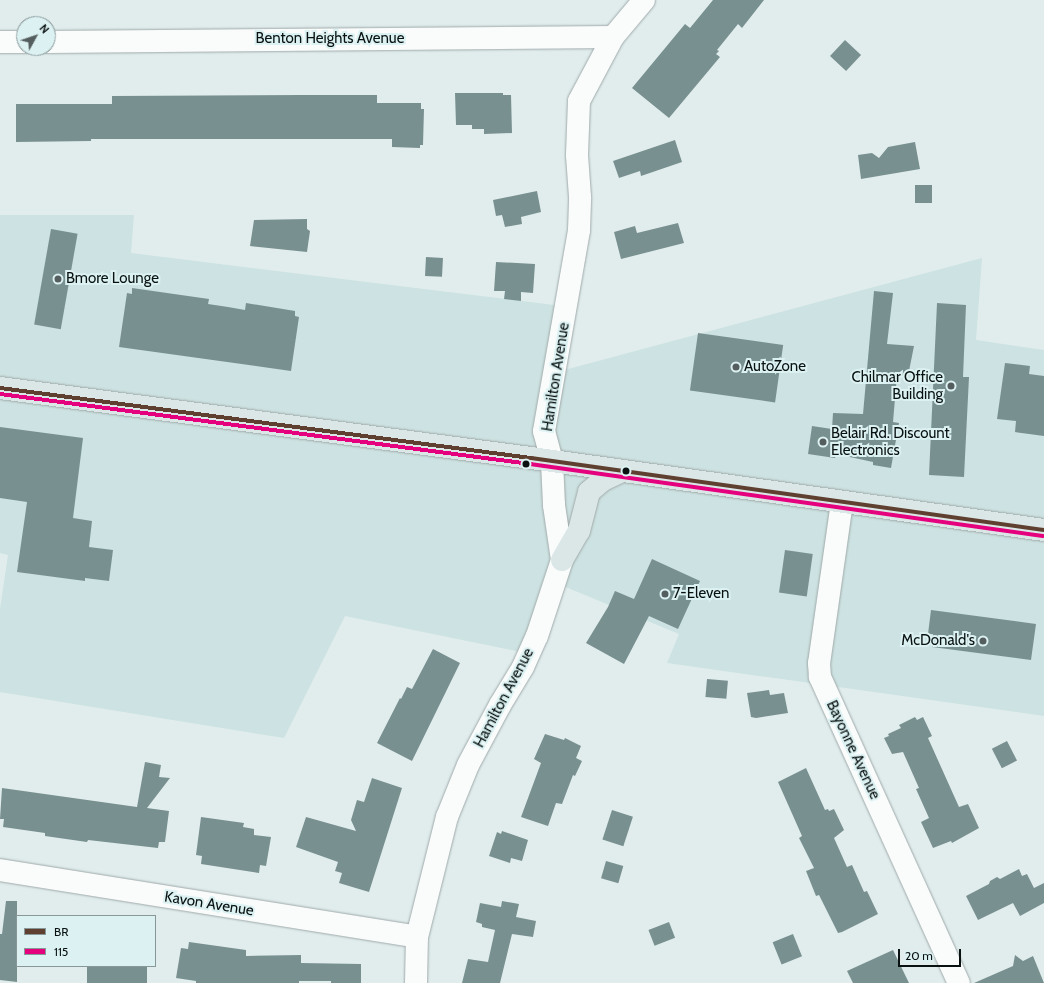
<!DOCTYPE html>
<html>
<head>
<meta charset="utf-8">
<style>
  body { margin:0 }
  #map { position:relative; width:1044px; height:983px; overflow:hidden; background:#e1eded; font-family:Cabin,sans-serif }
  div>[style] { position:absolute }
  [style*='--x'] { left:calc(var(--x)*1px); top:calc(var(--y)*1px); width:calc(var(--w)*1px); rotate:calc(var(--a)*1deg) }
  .built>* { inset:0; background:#cde2e2 }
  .building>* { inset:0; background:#799091; transform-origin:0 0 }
  .roads { filter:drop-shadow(0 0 1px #a0a9a9) drop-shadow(0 0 1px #a0a9a9) }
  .minor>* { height:22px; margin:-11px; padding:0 11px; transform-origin:11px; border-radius:11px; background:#fafcfc }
  .major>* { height:22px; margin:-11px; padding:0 11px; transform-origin:11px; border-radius:11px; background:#dbe6e6 }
  .bus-1>* { height:4px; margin:-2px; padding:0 2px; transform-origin:2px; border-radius:2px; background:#5f4030 }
  .bus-2>* { height:4px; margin:-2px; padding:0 2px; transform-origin:2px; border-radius:2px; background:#e5007d }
  .dots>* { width:11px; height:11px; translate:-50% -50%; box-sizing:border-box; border:2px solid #dcf1f2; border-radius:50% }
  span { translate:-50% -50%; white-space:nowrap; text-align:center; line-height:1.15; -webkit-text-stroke:4px #dcf1f2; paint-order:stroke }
  .street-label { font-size:15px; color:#091111 }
  .poi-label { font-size:15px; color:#091111 }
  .left { translate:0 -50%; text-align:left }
  .right { translate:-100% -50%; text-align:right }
  .legend { position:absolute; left:16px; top:915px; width:140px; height:52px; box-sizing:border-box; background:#dcf1f2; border:1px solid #889798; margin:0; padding:5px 7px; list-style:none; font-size:12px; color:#091111 }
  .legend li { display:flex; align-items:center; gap:8px; height:20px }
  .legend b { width:20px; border:1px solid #889798 }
  .north { position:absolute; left:16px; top:16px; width:40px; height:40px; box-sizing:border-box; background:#dcf1f2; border:1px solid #889798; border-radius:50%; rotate:50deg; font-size:11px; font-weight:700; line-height:16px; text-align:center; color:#091111 }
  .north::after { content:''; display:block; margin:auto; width:14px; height:18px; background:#555e5e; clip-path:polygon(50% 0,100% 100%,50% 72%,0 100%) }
  .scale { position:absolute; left:898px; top:949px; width:63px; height:18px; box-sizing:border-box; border:2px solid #091111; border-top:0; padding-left:5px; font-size:12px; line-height:14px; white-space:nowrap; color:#091111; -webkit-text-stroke:3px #dcf1f2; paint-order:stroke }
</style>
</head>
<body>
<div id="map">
  <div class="built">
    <div style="clip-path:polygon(0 215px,134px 215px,131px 253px,570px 307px,557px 372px,982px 258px,976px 340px,1044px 350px,1044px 716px,667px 663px,679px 634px,556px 583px,526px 653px,345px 616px,284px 738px,0 692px,0 609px,8px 555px,0 553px)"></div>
  </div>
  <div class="building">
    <div style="clip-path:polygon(713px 0,764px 0,742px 28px,738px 24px,717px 50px,719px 51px,716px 54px,720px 57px,669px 118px,632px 88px,685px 24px,690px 28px)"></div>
    <div style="left:845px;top:40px;width:22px;height:22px;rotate:43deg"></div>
    <div style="clip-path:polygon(455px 93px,503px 93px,503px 95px,511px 95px,512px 133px,484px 134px,484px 129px,472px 129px,472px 125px,456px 125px)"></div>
    <div style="clip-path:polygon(301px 95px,377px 95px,377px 103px,421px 103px,421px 109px,424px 109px,423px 145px,420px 145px,420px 148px,392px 147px,392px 139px,91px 139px,91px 141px,16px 142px,16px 104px,112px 104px,112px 96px)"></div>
    <div style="clip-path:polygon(675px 140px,682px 162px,641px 176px,640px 171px,619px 178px,613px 161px)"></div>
    <div style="clip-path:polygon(915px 142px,920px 169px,861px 179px,858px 155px,872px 153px,879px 158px,888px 147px)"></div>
    <div style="left:915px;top:185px;width:17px;height:18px"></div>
    <div style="clip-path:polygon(537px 191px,541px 212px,521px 217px,522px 224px,505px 227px,502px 215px,496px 216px,493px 200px)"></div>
    <div style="clip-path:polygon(307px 219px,307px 229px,310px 231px,307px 252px,250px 246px,254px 220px)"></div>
    <div style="clip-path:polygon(678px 223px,684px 243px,621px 259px,614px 232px,635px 226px,637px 233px)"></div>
    <div style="left:51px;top:229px;width:27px;height:97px;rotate:10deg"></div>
    <div style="left:426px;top:257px;width:17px;height:19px;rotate:3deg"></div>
    <div style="clip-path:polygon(496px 262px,535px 264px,533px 293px,521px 292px,521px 301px,504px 299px,505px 291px,494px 291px)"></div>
    <div style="clip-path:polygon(132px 288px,209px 299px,208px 304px,228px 307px,245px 310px,246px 303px,295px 311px,295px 316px,299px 317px,291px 371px,119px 347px,127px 293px,132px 294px)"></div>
    <div style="clip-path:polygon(874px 291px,893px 293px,887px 344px,914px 346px,908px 376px,897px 375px,893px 422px,899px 423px,891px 468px,873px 465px,873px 462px,836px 454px,835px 458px,808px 454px,812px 426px,832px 429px,833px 413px,863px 414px)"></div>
    <div style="clip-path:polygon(937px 303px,966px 305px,963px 377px,969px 377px,964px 477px,929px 475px)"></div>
    <div style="left:698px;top:333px;width:86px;height:58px;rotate:8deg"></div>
    <div style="clip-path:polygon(1005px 363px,1030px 366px,1029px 374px,1044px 376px,1044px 436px,1015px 432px,1016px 421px,997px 419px)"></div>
    <div style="clip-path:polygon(0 427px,83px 438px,73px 518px,92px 521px,89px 547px,113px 550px,109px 581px,85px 578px,85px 581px,17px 572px,27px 502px,0 498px)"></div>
    <div style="left:785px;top:550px;width:28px;height:43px;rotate:8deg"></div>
    <div style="clip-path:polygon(652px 559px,700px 581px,678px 629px,649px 616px,624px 664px,586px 643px,608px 607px,615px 591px,634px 599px)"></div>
    <div style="clip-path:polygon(931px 610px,1036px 624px,1031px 660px,932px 647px,933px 634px,928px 634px)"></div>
    <div style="clip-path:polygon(433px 649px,460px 663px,412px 761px,377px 743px,400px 698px,401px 699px,407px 687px,412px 689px)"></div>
    <div style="left:707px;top:679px;width:21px;height:18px;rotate:5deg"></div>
    <div style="clip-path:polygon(769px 690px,770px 695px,784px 693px,788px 713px,756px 718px,751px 717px,747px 693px)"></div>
    <div style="clip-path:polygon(915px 717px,917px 720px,923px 717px,932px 736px,928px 738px,959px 807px,968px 804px,979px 828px,952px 843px,951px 841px,933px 848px,921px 822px,929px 818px,916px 789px,919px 788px,903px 752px,892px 754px,884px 738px,889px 736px,888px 734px,901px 728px,899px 725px)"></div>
    <div style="clip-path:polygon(545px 734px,564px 740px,565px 738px,581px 746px,576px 758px,582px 761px,575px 776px,573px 775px,562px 804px,556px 803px,548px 826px,521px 817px,541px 763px,534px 759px)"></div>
    <div style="left:1007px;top:741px;width:22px;height:17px;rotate:63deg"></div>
    <div style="clip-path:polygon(145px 762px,161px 765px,159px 777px,170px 778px,147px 808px,169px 811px,165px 842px,159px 842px,158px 848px,88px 840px,87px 842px,45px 836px,45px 833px,3px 827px,4px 819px,0 819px,2px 788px,137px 807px)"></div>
    <div style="clip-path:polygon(806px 768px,825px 810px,828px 809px,829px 811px,834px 809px,844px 830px,834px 838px,847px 867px,852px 865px,864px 892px,867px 891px,878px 914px,842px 932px,838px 933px,819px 895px,816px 896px,806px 871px,814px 868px,799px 838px,802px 836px,778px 782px)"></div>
    <div style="clip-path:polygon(372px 778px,402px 788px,369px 892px,339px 883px,342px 873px,335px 871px,338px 862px,296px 847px,306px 817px,356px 831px,351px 820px,357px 800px,364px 802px)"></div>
    <div style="left:612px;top:810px;width:22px;height:31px;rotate:18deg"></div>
    <div style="clip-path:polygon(201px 817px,244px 823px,243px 827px,254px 829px,254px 835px,271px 837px,266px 866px,260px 865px,259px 873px,201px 864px,202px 856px,196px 855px)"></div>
    <div style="clip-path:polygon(502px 831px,528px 840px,522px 861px,511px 858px,510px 863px,489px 856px,497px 832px,501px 834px)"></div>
    <div style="left:606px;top:861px;width:18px;height:18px;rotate:16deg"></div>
    <div style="clip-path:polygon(1019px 869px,1022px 876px,1027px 874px,1034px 888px,1044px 883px,1044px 903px,1020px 916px,1013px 903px,978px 920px,966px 896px,989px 884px,990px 881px,997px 877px,1000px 879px)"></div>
    <div style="clip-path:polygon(6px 901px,17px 901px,17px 982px,0 980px,0 934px,2px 934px)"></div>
    <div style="clip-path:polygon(502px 901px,519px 904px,516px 917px,536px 921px,533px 937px,512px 934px,500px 983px,462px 983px,468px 959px,488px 962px,495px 930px,482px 927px,482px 924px,476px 922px,480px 903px,501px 907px)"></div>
    <div style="left:669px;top:922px;width:17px;height:22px;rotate:69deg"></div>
    <div style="left:793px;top:934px;width:24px;height:22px;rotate:68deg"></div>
    <div style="clip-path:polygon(189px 942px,246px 950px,246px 956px,301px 955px,301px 963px,361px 964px,361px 983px,331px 983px,331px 981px,299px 981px,299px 983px,196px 983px,196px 981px,176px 978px,181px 948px,188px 949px)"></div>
    <div style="clip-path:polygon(893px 950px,909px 983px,853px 983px,847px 971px)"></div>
    <div style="clip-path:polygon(1015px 955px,1023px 961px,1033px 956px,1044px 983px,974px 983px,1013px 966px)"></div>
    <div style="left:87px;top:966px;width:60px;height:17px"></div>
  </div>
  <div class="roads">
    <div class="minor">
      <div style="--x:0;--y:42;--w:24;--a:0"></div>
      <div style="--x:48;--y:42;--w:565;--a:-0.51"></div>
      <div style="--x:842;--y:502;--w:163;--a:98.1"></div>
      <div style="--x:819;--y:663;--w:14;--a:86"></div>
      <div style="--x:820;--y:677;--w:336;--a:65.6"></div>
      <div style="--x:0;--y:870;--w:422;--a:9.1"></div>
      <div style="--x:416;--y:983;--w:46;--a:-88.8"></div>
      <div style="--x:417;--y:937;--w:124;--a:-76"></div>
      <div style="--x:447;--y:817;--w:56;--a:-68"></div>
      <div style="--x:468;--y:765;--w:68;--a:-61.9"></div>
      <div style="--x:500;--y:705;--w:44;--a:-58.8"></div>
      <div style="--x:523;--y:667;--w:34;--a:-66"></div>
      <div style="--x:537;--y:636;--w:80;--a:-71.8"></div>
      <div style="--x:562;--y:560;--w:56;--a:-98.3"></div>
      <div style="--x:554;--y:505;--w:44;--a:-92.6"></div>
      <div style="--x:552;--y:461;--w:31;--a:-105"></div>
      <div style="--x:544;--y:431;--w:204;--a:-80.1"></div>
      <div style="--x:579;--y:230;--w:33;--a:-88"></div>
      <div style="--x:580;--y:197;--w:42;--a:-94.1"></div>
      <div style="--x:577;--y:155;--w:54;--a:-87.9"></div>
      <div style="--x:579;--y:101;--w:72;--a:-62"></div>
      <div style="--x:613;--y:37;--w:48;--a:-50"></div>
    </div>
    <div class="major">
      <div style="--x:0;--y:388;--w:536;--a:7.51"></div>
      <div style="--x:531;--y:458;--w:518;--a:7.99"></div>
      <div style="--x:562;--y:560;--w:34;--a:-60"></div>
      <div style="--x:579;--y:531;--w:40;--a:-75.6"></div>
      <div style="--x:589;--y:492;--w:18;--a:-41"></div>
      <div style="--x:603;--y:480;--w:21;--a:-25"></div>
    </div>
  </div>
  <div class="bus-1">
    <div style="--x:0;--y:388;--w:536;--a:7.51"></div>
    <div style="--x:531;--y:458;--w:518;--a:7.99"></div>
  </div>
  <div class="bus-2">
    <div style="--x:0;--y:394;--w:535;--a:7.52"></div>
    <div style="--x:530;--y:464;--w:518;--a:7.99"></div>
  </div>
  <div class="dots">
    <div style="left:58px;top:279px;background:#555e5e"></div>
    <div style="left:736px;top:367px;background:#555e5e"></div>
    <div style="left:951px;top:386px;background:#555e5e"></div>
    <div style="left:823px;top:442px;background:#555e5e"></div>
    <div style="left:526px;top:464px;background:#091111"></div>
    <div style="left:626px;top:471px;background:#091111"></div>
    <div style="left:665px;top:594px;background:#555e5e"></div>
    <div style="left:983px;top:641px;background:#555e5e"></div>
  </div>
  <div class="street-label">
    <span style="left:330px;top:39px">Benton Heights Avenue</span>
    <span style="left:556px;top:377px;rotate:-81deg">Hamilton Avenue</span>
    <span style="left:504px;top:698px;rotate:-62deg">Hamilton Avenue</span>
    <span style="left:853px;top:750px;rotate:65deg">Bayonne Avenue</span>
    <span style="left:209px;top:904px;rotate:9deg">Kavon Avenue</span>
  </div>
  <div class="poi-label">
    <span class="left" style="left:66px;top:279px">Bmore Lounge</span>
    <span class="left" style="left:744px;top:367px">AutoZone</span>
    <span class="right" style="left:943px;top:386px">Chilmar Office<br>Building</span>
    <span class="left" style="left:831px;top:442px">Belair Rd. Discount<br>Electronics</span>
    <span class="left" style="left:673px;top:594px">7-Eleven</span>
    <span class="right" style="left:975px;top:641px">McDonald's</span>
  </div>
  <ul class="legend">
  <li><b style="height:5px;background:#5f4030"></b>BR</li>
  <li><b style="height:5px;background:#e5007d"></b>115</li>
  </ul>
  <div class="north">N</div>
  <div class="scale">20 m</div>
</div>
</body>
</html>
